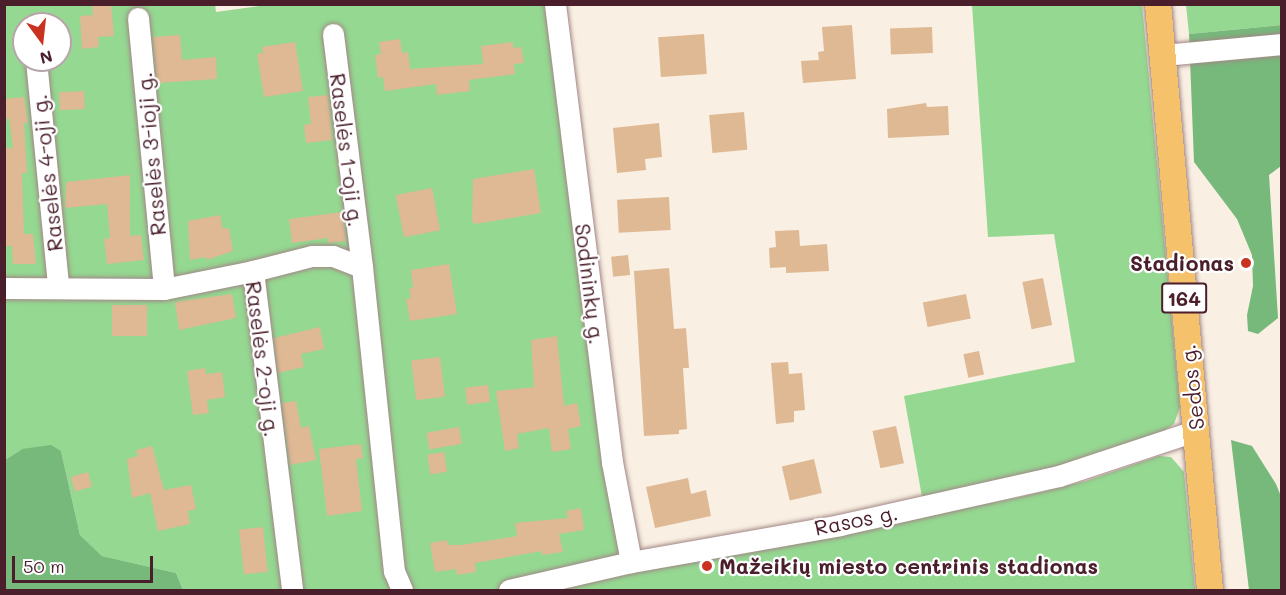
<!DOCTYPE html>
<html>
<head>
<meta charset="utf-8">
<style>
  body { margin:0 }
  #map { position:relative; width:1286px; height:595px; overflow:hidden; background:#f9efe2; font-family:Mali,sans-serif }
  div>[style] { position:absolute }
  [style*='--x'] { left:calc(var(--x)*1px); top:calc(var(--y)*1px); width:calc(var(--w)*1px); rotate:calc(var(--a)*1deg) }
  .green>* { inset:0; background:#94d891 }
  .forest>* { inset:0; background:#77b87b }
  .building>* { inset:0; background:#deb994; transform-origin:0 0 }
  .roads { filter:drop-shadow(0 0 2px #a28786) drop-shadow(0 0 2px #a28786) }
  .minor>* { height:21px; margin:-10.5px; padding:0 10.5px; transform-origin:10.5px; border-radius:10.5px; background:#fff }
  .major>* { height:26px; margin:-13px; padding:0 13px; transform-origin:13px; border-radius:13px; background:#f5c16b }
  .dots>* { width:16px; height:16px; translate:-50% -50%; box-sizing:border-box; border:3px solid #fff; border-radius:50% }
  span { translate:-50% -50%; white-space:nowrap; text-align:center; line-height:1.15; -webkit-text-stroke:4.5px #fff; paint-order:stroke }
  .shield-label span { padding:2px 4px; background:#fff; border:2px solid; border-radius:4px; -webkit-text-stroke-width:0 }
  .shield-label { font-size:20px; color:#4a1f2b; font-weight:700 }
  .street-label { font-size:21px; color:#4a1f2b }
  .poi-label { font-size:21px; color:#4a1f2b; font-weight:700 }
  .right { translate:-100% -50%; text-align:right }
  .left { translate:0 -50%; text-align:left }
  .frame { position:absolute; inset:0; border:6px solid #4a1f2b; pointer-events:none }
  .north { position:absolute; left:12px; top:12px; width:60px; height:60px; box-sizing:border-box; background:#fff; border:2px solid #b7a5aa; border-radius:50%; rotate:165deg; font-size:16px; font-weight:700; line-height:24px; text-align:center; color:#4a1f2b }
  .north::after { content:''; display:block; margin:auto; width:21px; height:27px; background:#c8321e; clip-path:polygon(50% 0,100% 100%,50% 72%,0 100%) }
  .scale { position:absolute; left:12px; top:556px; width:141px; height:27px; box-sizing:border-box; border:3px solid #4a1f2b; border-top:0; padding-left:8px; font-size:18px; line-height:21px; white-space:nowrap; color:#4a1f2b; -webkit-text-stroke:4px #fff; paint-order:stroke }
</style>
</head>
<body>
<div id="map">
  <div class="green">
    <div style="clip-path:polygon(evenodd,215px 4px,216px 12px,275px 4px,563px 5px,635px 571px,1016px 498px,1086px 481px,1159px 456px,1171px 457px,1184px 472px,1195px 590px,183px 590px,176px 573px,102px 556px,80px 535px,61px 451px,22px 449px,5px 460px,5px 5px,215px 4px,24px 24px,60px 24px,60px 60px,24px 60px,24px 24px)"></div>
    <div style="clip-path:polygon(972px 5px,1142px 5px,1180px 407px,1174px 424px,1159px 434px,1066px 466px,922px 497px,904px 396px,1075px 362px,1054px 234px,988px 237px)"></div>
    <div style="clip-path:polygon(1186px 5px,1281px 5px,1281px 25px,1189px 34px)"></div>
  </div>
  <div class="forest">
    <div style="clip-path:polygon(1281px 25px,1281px 166px,1269px 175px,1278px 318px,1258px 334px,1248px 331px,1247px 315px,1253px 286px,1252px 255px,1237px 219px,1194px 162px,1189px 34px)"></div>
    <div style="clip-path:polygon(1231px 440px,1252px 446px,1276px 484px,1282px 499px,1281px 590px,1249px 590px)"></div>
    <div style="clip-path:polygon(51px 445px,61px 451px,80px 535px,102px 556px,176px 573px,183px 590px,5px 590px,5px 460px,22px 449px)"></div>
  </div>
  <div class="building">
    <div style="clip-path:polygon(111px 4px,114px 36px,98px 37px,99px 47px,82px 49px,80px 16px,93px 15px,92px 6px)"></div>
    <div style="clip-path:polygon(852px 25px,856px 79px,803px 83px,801px 61px,819px 60px,818px 52px,824px 51px,822px 27px)"></div>
    <div style="left:932px;top:27px;width:26px;height:42px;rotate:88deg"></div>
    <div style="left:704px;top:34px;width:40px;height:46px;rotate:86deg"></div>
    <div style="clip-path:polygon(180px 35px,182px 60px,216px 57px,217px 79px,157px 83px,153px 37px)"></div>
    <div style="clip-path:polygon(400px 39px,402px 53px,408px 52px,410px 69px,483px 64px,481px 46px,513px 42px,513px 48px,521px 47px,524px 63px,514px 64px,515px 74px,469px 80px,470px 91px,437px 95px,436px 84px,385px 91px,383px 77px,378px 78px,375px 55px,381px 54px,379px 42px)"></div>
    <div style="clip-path:polygon(295px 42px,303px 91px,264px 97px,257px 54px,263px 53px,262px 47px)"></div>
    <div style="left:84px;top:91px;width:18px;height:25px;rotate:87deg"></div>
    <div style="clip-path:polygon(328px 95px,332px 140px,306px 143px,304px 125px,311px 124px,308px 97px)"></div>
    <div style="clip-path:polygon(24px 97px,28px 123px,24px 123px,27px 173px,22px 173px,24px 234px,33px 234px,36px 264px,13px 264px,12px 246px,6px 246px,4px 148px,13px 148px,9px 118px,4px 119px,4px 99px)"></div>
    <div style="clip-path:polygon(926px 103px,927px 107px,948px 106px,949px 135px,888px 138px,887px 109px)"></div>
    <div style="left:744px;top:112px;width:38px;height:35px;rotate:85deg"></div>
    <div style="clip-path:polygon(659px 123px,662px 157px,645px 159px,646px 170px,617px 173px,613px 128px)"></div>
    <div style="clip-path:polygon(534px 169px,541px 213px,475px 224px,472px 221px,473px 179px)"></div>
    <div style="clip-path:polygon(130px 175px,130px 236px,141px 235px,144px 260px,107px 264px,104px 239px,110px 238px,107px 204px,65px 208px,66px 182px)"></div>
    <div style="left:432px;top:188px;width:43px;height:37px;rotate:79deg"></div>
    <div style="left:669px;top:197px;width:33px;height:52px;rotate:87deg"></div>
    <div style="clip-path:polygon(342px 212px,346px 241px,328px 243px,328px 238px,292px 243px,289px 219px)"></div>
    <div style="clip-path:polygon(220px 215px,223px 229px,229px 228px,233px 251px,207px 260px,206px 257px,190px 260px,188px 221px)"></div>
    <div style="clip-path:polygon(799px 230px,800px 246px,827px 244px,829px 271px,786px 273px,786px 267px,770px 268px,769px 248px,776px 247px,775px 231px)"></div>
    <div style="left:628px;top:255px;width:20px;height:17px;rotate:84deg"></div>
    <div style="clip-path:polygon(449px 264px,457px 314px,410px 321px,406px 299px,411px 298px,409px 288px,413px 288px,411px 270px)"></div>
    <div style="clip-path:polygon(669px 268px,674px 329px,686px 328px,689px 368px,683px 368px,687px 429px,679px 430px,679px 434px,644px 436px,634px 271px)"></div>
    <div style="left:1043px;top:278px;width:48px;height:21px;rotate:79deg"></div>
    <div style="clip-path:polygon(232px 294px,236px 318px,179px 330px,175px 302px)"></div>
    <div style="left:966px;top:294px;width:25px;height:44px;rotate:79deg"></div>
    <div style="left:112px;top:305px;width:35px;height:31px"></div>
    <div style="clip-path:polygon(320px 327px,324px 349px,301px 354px,304px 367px,278px 373px,274px 338px)"></div>
    <div style="clip-path:polygon(557px 336px,564px 406px,577px 403px,581px 426px,568px 429px,571px 449px,552px 452px,549px 428px,517px 434px,519px 448px,505px 451px,496px 391px,534px 387px,531px 340px)"></div>
    <div style="left:979px;top:351px;width:24px;height:16px;rotate:78deg"></div>
    <div style="left:440px;top:357px;width:40px;height:29px;rotate:83deg"></div>
    <div style="clip-path:polygon(788px 362px,789px 374px,802px 373px,805px 410px,794px 411px,794px 422px,776px 424px,771px 363px)"></div>
    <div style="clip-path:polygon(205px 368px,206px 374px,222px 372px,225px 397px,207px 400px,209px 413px,193px 415px,187px 371px)"></div>
    <div style="left:488px;top:385px;width:17px;height:23px;rotate:83deg"></div>
    <div style="clip-path:polygon(296px 401px,301px 428px,309px 426px,316px 460px,290px 465px,282px 403px)"></div>
    <div style="left:896px;top:426px;width:38px;height:24px;rotate:78deg"></div>
    <div style="left:459px;top:427px;width:17px;height:33px;rotate:80deg"></div>
    <div style="clip-path:polygon(361px 444px,363px 458px,356px 459px,362px 511px,327px 516px,319px 449px)"></div>
    <div style="clip-path:polygon(152px 446px,164px 490px,191px 485px,196px 509px,188px 511px,190px 524px,158px 531px,150px 493px,132px 498px,127px 459px,138px 456px,136px 450px)"></div>
    <div style="left:444px;top:452px;width:20px;height:17px;rotate:81deg"></div>
    <div style="left:814px;top:459px;width:35px;height:33px;rotate:77deg"></div>
    <div style="left:88px;top:472px;width:15px;height:18px;rotate:74deg"></div>
    <div style="clip-path:polygon(688px 478px,691px 494px,706px 490px,711px 516px,655px 528px,646px 487px)"></div>
    <div style="clip-path:polygon(581px 508px,584px 530px,559px 534px,563px 552px,542px 555px,542px 551px,475px 563px,476px 572px,457px 575px,456px 569px,435px 572px,430px 543px,447px 540px,448px 545px,461px 545px,517px 536px,515px 523px,568px 518px,566px 511px)"></div>
    <div style="left:263px;top:527px;width:45px;height:24px;rotate:84deg"></div>
  </div>
  <div class="roads">
    <div class="minor">
      <div style="--x:555;--y:4;--w:462;--a:82.9"></div>
      <div style="--x:612;--y:462;--w:102;--a:79.2"></div>
      <div style="--x:138;--y:18;--w:272;--a:84.5"></div>
      <div style="--x:333;--y:34;--w:235;--a:82.9"></div>
      <div style="--x:1163;--y:55;--w:120;--a:-5.3"></div>
      <div style="--x:36;--y:60;--w:227;--a:84.4"></div>
      <div style="--x:253;--y:271;--w:61;--a:-14.3"></div>
      <div style="--x:312;--y:256;--w:21;--a:0"></div>
      <div style="--x:333;--y:256;--w:31;--a:21"></div>
      <div style="--x:362;--y:267;--w:306;--a:84"></div>
      <div style="--x:394;--y:571;--w:21;--a:67"></div>
      <div style="--x:4;--y:288;--w:160;--a:0.4"></div>
      <div style="--x:164;--y:289;--w:91;--a:-11.4"></div>
      <div style="--x:253;--y:271;--w:321;--a:83"></div>
      <div style="--x:509;--y:590;--w:125;--a:-12.9"></div>
      <div style="--x:631;--y:562;--w:212;--a:-10"></div>
      <div style="--x:840;--y:525;--w:224;--a:-12.6"></div>
      <div style="--x:1059;--y:476;--w:145;--a:-18.4"></div>
    </div>
    <div class="major">
      <div style="--x:1158;--y:4;--w:588;--a:84.93"></div>
    </div>
  </div>
  <div class="dots">
    <div style="left:1246px;top:263px;background:#c8321e"></div>
    <div style="left:707px;top:566px;background:#c8321e"></div>
  </div>
  <div class="shield-label">
    <span style="left:1184px;top:298px">164</span>
  </div>
  <div class="street-label">
    <span style="left:347px;top:150px;rotate:83deg">Raselės 1-oji g.</span>
    <span style="left:151px;top:154px;rotate:-95deg">Raselės 3-ioji g.</span>
    <span style="left:47px;top:173px;rotate:-96deg">Raselės 4-oji g.</span>
    <span style="left:590px;top:284px;rotate:83deg">Sodininkų g.</span>
    <span style="left:263px;top:359px;rotate:83deg">Raselės 2-oji g.</span>
    <span style="left:1192px;top:387px;rotate:-96deg">Sedos g.</span>
    <span style="left:856px;top:520px;rotate:-11deg">Rasos g.</span>
  </div>
  <div class="poi-label">
    <span class="right" style="left:1234px;top:263px">Stadionas</span>
    <span class="left" style="left:719px;top:566px">Mažeikių miesto centrinis stadionas</span>
  </div>
  <div class="frame"></div>
  <div class="north">N</div>
  <div class="scale">50 m</div>
</div>
</body>
</html>
